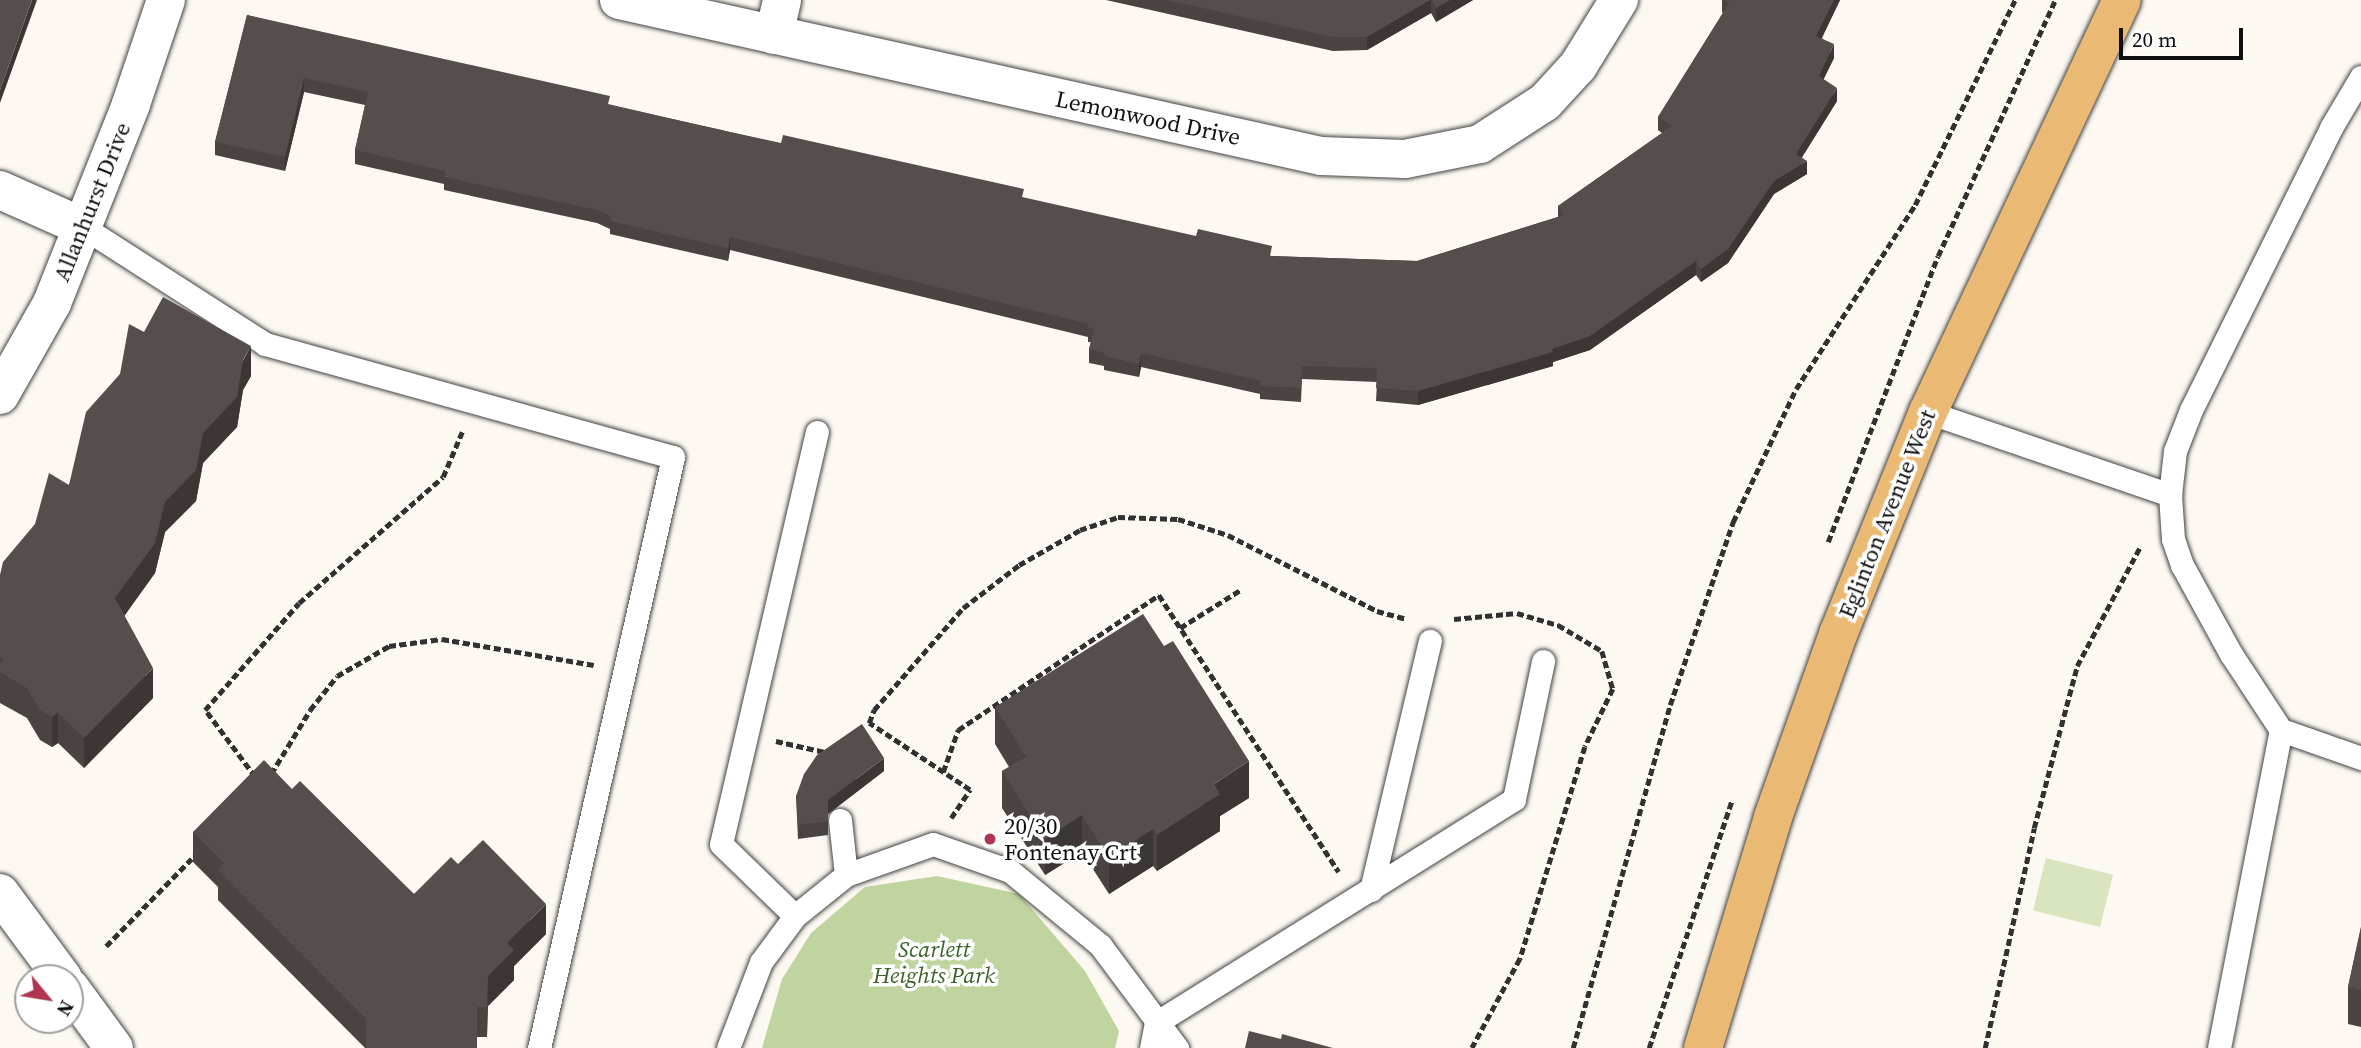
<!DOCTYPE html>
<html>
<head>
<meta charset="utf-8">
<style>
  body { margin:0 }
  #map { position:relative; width:2361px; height:1048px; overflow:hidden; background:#fdf9f2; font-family:"Source Serif 4",serif }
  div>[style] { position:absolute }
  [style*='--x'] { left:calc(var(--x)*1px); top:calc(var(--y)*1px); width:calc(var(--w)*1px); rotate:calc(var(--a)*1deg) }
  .green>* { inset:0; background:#d9e5be; transform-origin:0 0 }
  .forest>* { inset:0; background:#c0d49f }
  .path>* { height:4.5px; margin-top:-2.25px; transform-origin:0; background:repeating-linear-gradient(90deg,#313131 0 7px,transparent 0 10.5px) }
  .roads { filter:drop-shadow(0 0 2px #424242) drop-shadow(0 0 2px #424242) }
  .lane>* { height:23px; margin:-11.5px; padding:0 11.5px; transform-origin:11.5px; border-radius:11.5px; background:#fff }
  .street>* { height:38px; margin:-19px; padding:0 19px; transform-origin:19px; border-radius:19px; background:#fff }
  .primary>* { height:38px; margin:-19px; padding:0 19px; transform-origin:19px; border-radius:19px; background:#eaba75 }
  .wall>* { inset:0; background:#4a4341 }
  .shaded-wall>* { inset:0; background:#3c3735 }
  .building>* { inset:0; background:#564e4c }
  .dots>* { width:19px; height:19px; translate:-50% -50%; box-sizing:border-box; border:4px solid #fff; border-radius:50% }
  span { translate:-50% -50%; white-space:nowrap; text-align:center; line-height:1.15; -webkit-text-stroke:7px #fff; paint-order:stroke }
  .street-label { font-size:23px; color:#0f0f0f }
  .poi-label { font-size:23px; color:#0f0f0f }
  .left { translate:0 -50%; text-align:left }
  .park-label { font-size:23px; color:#3b6025; font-style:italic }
  .north { position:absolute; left:14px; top:964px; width:70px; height:70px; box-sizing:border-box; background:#fff; border:2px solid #9f9f9f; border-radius:50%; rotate:120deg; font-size:19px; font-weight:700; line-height:28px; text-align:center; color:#0f0f0f }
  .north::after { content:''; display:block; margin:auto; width:24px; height:32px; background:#b0354f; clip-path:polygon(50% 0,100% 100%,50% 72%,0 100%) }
  .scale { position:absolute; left:2119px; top:28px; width:124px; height:32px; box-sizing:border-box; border:4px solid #0f0f0f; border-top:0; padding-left:9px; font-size:21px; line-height:24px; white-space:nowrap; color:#0f0f0f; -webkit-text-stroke:5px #fff; paint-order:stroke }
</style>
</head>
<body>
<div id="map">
  <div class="green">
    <div style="left:2046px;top:858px;width:69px;height:54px;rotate:14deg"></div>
  </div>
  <div class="forest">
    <div style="clip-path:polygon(937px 876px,1019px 894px,1085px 971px,1119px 1031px,1115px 1048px,762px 1048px,782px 979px,811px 933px,865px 887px)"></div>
  </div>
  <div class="path">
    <div style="--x:1828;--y:542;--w:306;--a:-69"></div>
    <div style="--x:1938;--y:256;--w:281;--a:-65.4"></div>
    <div style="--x:1454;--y:619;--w:63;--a:-5.4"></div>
    <div style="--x:1517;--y:613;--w:43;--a:16.3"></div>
    <div style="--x:1558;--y:625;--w:51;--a:30.6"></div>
    <div style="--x:1602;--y:651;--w:40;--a:74"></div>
    <div style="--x:1613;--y:689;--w:64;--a:115.8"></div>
    <div style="--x:1585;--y:747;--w:222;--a:107"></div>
    <div style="--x:1520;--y:959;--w:101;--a:118.3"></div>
    <div style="--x:1180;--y:628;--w:71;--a:-32.3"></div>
    <div style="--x:776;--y:741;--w:50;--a:12.7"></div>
    <div style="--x:943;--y:772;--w:45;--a:-70.3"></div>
    <div style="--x:958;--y:730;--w:242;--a:-33.9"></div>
    <div style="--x:1159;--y:595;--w:330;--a:57"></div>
    <div style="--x:271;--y:774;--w:75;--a:-58.6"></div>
    <div style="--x:310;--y:710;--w:43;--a:-51.5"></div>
    <div style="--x:337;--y:676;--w:60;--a:-30"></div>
    <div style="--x:389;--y:646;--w:53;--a:-7.5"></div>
    <div style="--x:442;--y:639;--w:154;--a:9.7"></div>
    <div style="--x:255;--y:777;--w:84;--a:-126.7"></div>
    <div style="--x:205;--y:710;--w:142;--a:-48.7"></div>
    <div style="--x:299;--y:603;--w:191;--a:-41.2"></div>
    <div style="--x:443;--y:477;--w:49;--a:-67.1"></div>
    <div style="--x:951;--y:818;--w:34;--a:-56"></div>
    <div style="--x:970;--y:790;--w:121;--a:-146.4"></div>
    <div style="--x:869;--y:723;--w:14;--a:-69"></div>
    <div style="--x:874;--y:710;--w:135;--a:-48.9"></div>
    <div style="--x:963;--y:608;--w:71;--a:-37.5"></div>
    <div style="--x:1019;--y:565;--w:70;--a:-29.8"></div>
    <div style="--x:1080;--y:530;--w:40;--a:-18.9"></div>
    <div style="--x:1118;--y:517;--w:60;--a:1.9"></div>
    <div style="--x:1178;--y:519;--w:52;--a:17.7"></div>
    <div style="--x:1228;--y:535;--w:167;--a:27"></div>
    <div style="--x:1377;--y:611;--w:31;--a:15"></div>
    <div style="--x:106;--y:946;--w:127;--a:-45.6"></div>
    <div style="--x:1573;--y:1048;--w:356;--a:-74.2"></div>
    <div style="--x:1670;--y:705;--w:194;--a:-71"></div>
    <div style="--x:1733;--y:522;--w:147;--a:-64.7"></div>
    <div style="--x:1796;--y:389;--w:219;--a:-57.1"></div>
    <div style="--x:1915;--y:205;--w:228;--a:-64"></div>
    <div style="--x:1649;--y:1048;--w:262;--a:-71.5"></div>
    <div style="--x:1985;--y:1048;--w:225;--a:-77.4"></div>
    <div style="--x:2034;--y:828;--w:168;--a:-75.1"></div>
    <div style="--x:2077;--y:666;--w:135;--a:-62.1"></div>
  </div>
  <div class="roads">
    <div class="lane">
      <div style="--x:2361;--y:77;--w:57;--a:120.6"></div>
      <div style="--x:2332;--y:126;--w:317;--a:116.4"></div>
      <div style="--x:2191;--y:410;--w:44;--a:111.3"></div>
      <div style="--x:2175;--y:451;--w:44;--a:96.5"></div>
      <div style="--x:2170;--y:495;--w:44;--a:86.1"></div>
      <div style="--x:2173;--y:539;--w:28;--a:71"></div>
      <div style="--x:2182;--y:565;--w:102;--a:61.2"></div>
      <div style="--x:2231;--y:654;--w:91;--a:56.7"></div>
      <div style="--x:2281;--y:730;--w:85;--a:19.3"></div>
      <div style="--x:83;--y:227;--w:216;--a:32.7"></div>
      <div style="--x:265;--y:344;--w:423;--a:15.5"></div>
      <div style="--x:673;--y:457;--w:606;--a:102.77"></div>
      <div style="--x:1928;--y:412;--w:256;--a:18.9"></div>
      <div style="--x:840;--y:820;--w:55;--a:83.8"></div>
      <div style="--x:1371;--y:890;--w:256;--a:-76.7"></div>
      <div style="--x:795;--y:916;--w:103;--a:-135.8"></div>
      <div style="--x:721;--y:844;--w:423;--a:-76.9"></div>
      <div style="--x:728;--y:1048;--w:92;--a:-69"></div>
      <div style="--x:761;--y:962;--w:57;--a:-53.5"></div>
      <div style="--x:795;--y:916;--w:65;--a:-38.8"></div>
      <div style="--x:846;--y:875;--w:92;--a:-19.6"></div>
      <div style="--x:933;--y:844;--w:82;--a:19.3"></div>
      <div style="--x:1010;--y:871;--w:117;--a:39.4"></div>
      <div style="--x:1100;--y:945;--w:129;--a:53.2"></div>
      <div style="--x:1151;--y:1048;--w:25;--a:-79"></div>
      <div style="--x:1156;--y:1023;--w:422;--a:-32"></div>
      <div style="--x:1514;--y:799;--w:141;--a:-78.1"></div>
      <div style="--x:2219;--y:1048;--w:324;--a:-79"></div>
    </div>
    <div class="street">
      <div style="--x:619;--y:0;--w:719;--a:12.53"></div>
      <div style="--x:1321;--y:156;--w:84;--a:2"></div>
      <div style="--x:1405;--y:159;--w:76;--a:-11.3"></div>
      <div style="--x:1480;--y:144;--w:77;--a:-32.9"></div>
      <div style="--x:1545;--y:102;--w:49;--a:-47.5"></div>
      <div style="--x:1578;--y:66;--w:78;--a:-58.2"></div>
      <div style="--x:774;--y:35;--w:36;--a:-77"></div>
      <div style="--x:0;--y:190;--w:91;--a:24"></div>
      <div style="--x:0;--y:395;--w:106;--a:-60.5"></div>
      <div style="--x:52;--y:303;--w:214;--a:-68.3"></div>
      <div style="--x:131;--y:104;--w:110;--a:-71.4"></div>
      <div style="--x:0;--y:893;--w:106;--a:53.5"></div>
      <div style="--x:70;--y:988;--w:74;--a:53.7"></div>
    </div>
    <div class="primary">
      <div style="--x:1703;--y:1048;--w:241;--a:-73.1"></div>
      <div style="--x:1773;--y:817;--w:196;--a:-70.4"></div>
      <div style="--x:1839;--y:632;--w:237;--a:-68"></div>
      <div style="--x:1928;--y:412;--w:455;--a:-64.8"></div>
    </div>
  </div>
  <div class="wall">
    <div style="clip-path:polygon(1106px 0,1473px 0,1436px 22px,1431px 13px,1367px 50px,1333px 51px)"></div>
    <div style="clip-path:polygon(1722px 0,1840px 0,1822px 38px,1834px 58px,1823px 79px,1837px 101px,1802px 157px,1807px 174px,1774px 194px,1728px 263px,1701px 282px,1696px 275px,1590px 350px,1553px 362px,1553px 366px,1418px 405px,1376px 401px,1377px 382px,1302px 379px,1301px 402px,1260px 399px,1260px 394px,1141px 367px,1139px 377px,1104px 370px,1104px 366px,1089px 363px,1089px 349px,1091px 342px,1088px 342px,1088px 337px,730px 250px,728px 261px,675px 249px,610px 234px,610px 229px,597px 223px,444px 190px,444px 184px,355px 164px,355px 150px,365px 105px,304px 92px,285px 171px,215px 155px,215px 142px,247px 15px,610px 105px,1024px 198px,1272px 256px,1417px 261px,1558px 217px,1558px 206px,1662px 133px,1658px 130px,1658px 117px,1723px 13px,1722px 12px)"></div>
    <div style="clip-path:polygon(120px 374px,251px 376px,243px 390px,237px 427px,203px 463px,196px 501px,165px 532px,155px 573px,124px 616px,153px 698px,84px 768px,58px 743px,52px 747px,40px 740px,27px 718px,0 703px,0 575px,69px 485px)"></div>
    <div style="clip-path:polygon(995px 707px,1249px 798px,1220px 816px,1220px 831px,1157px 871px,1153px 866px,1109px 894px,1082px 852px,1045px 875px,1002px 808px,1002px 771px,1009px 767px,995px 744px)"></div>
    <div style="clip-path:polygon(884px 771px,828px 814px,828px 835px,798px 839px,796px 796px)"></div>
    <div style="clip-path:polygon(292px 789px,414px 894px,458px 864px,546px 934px,514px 966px,514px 980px,488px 1006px,487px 1037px,477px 1037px,477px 1048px,365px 1048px,218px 900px,218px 887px,193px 862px,193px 832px)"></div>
    <div style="clip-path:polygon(2361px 927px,2361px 1027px,2348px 1024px,2348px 987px)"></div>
  </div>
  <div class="shaded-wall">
    <div style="clip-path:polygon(32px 0,37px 0,0 103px,0 90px)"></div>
    <div style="clip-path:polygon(1430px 0,1431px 0,1431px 13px,1367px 50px,1367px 37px)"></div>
    <div style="clip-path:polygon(1450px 0,1473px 0,1436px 22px,1436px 8px)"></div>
    <div style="clip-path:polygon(1834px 0,1840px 0,1816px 49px,1816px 36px)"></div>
    <div style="clip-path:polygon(1834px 44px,1834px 58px,1819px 89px,1819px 76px)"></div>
    <div style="clip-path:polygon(304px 78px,304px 92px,285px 171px,285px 157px)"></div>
    <div style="clip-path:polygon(1837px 88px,1837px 101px,1796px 167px,1796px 154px)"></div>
    <div style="clip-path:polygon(1807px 161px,1807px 174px,1774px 194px,1728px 263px,1701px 282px,1701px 269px,1774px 181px)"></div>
    <div style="clip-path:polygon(730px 237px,730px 250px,728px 261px,728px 248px)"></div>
    <div style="clip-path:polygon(1696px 261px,1696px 275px,1590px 350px,1553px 362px,1553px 366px,1418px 405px,1418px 391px,1552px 349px)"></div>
    <div style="clip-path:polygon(251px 346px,251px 376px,243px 390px,237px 427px,203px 463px,196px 501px,165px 532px,155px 573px,115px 629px,115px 598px,165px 502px)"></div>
    <div style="clip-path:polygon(1141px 353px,1141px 367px,1139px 377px,1139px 364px)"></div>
    <div style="clip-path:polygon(153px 668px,153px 698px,84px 768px,84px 738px)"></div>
    <div style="clip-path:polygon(58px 712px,58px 743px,52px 747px,52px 717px)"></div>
    <div style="clip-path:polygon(884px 758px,884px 771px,828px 814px,828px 800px)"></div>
    <div style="clip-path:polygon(1249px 761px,1249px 798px,1220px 816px,1220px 831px,1157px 871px,1157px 835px,1214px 784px)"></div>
    <div style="clip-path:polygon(1082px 815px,1082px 852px,1045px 875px,1045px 839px)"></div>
    <div style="clip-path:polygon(1153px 829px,1153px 866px,1109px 894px,1109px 858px)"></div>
    <div style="clip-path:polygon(546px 904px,546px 934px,514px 966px,514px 980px,488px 1006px,487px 1037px,488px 976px,507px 943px)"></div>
  </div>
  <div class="building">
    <div style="clip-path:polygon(0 0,32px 0,0 90px)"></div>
    <div style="clip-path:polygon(1166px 0,1430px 0,1367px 37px,1333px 37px)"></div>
    <div style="clip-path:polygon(1432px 0,1450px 0,1436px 8px)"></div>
    <div style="clip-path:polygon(1724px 0,1834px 0,1816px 36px,1834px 44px,1819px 76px,1837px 88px,1796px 154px,1807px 161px,1774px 181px,1728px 249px,1701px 269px,1696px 261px,1590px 336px,1552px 349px,1553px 352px,1418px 391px,1376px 388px,1377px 368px,1302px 366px,1301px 388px,1260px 386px,1261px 381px,1141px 353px,1139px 364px,1104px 356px,1105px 353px,1089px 349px,1094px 329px,1088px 328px,1089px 324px,730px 237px,728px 248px,675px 236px,610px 221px,611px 216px,597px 210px,444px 177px,445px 171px,355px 150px,368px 92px,304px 78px,285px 157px,215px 142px,247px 15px,610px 96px,608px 104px,698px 125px,781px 143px,783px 135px,1024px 189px,1022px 197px,1196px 236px,1198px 229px,1272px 246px,1270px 256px,1417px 261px,1564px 215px,1558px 206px,1672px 126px,1658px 117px,1729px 3px)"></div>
    <div style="clip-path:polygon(163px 297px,251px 346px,243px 360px,237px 397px,203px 433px,196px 470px,165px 502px,155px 543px,115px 598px,153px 668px,84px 738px,58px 712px,52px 717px,40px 710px,27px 688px,0 672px,0 663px,5px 660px,0 656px,0 575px,3px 562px,35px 524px,49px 473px,69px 485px,86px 412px,120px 374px,129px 324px,144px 332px)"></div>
    <div style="clip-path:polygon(1143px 614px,1164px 646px,1173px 641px,1249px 761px,1214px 784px,1220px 794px,1157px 835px,1153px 829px,1109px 858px,1082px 815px,1045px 839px,1002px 771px,1026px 757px,995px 707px)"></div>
    <div style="clip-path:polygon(862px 724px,884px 758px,828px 800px,828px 821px,798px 825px,796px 796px,804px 774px,817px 755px)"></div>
    <div style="clip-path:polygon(264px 760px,292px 789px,300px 781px,414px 894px,451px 857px,458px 864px,483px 840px,546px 904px,507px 943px,514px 950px,488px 976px,487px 1007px,477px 1007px,477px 1048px,366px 1048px,366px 1019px,218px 870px,224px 863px,193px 832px)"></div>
    <div style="clip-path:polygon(2361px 927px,2361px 990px,2348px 987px)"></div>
    <div style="clip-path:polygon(1249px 1031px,1281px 1039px,1282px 1034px,1333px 1048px,1245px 1048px)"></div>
  </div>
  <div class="dots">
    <div style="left:990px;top:839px;background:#b0354f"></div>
  </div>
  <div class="street-label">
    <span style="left:1148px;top:118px;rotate:12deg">Lemonwood Drive</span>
    <span style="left:92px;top:202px;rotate:-68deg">Allanhurst Drive</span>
    <span style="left:1887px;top:514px;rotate:-68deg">Eglinton Avenue West</span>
  </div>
  <div class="poi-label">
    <span class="left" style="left:1004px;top:839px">20/30<br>Fontenay Crt</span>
  </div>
  <div class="park-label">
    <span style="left:934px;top:962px">Scarlett<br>Heights Park</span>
  </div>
  <div class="north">N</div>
  <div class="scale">20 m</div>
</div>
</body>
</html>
